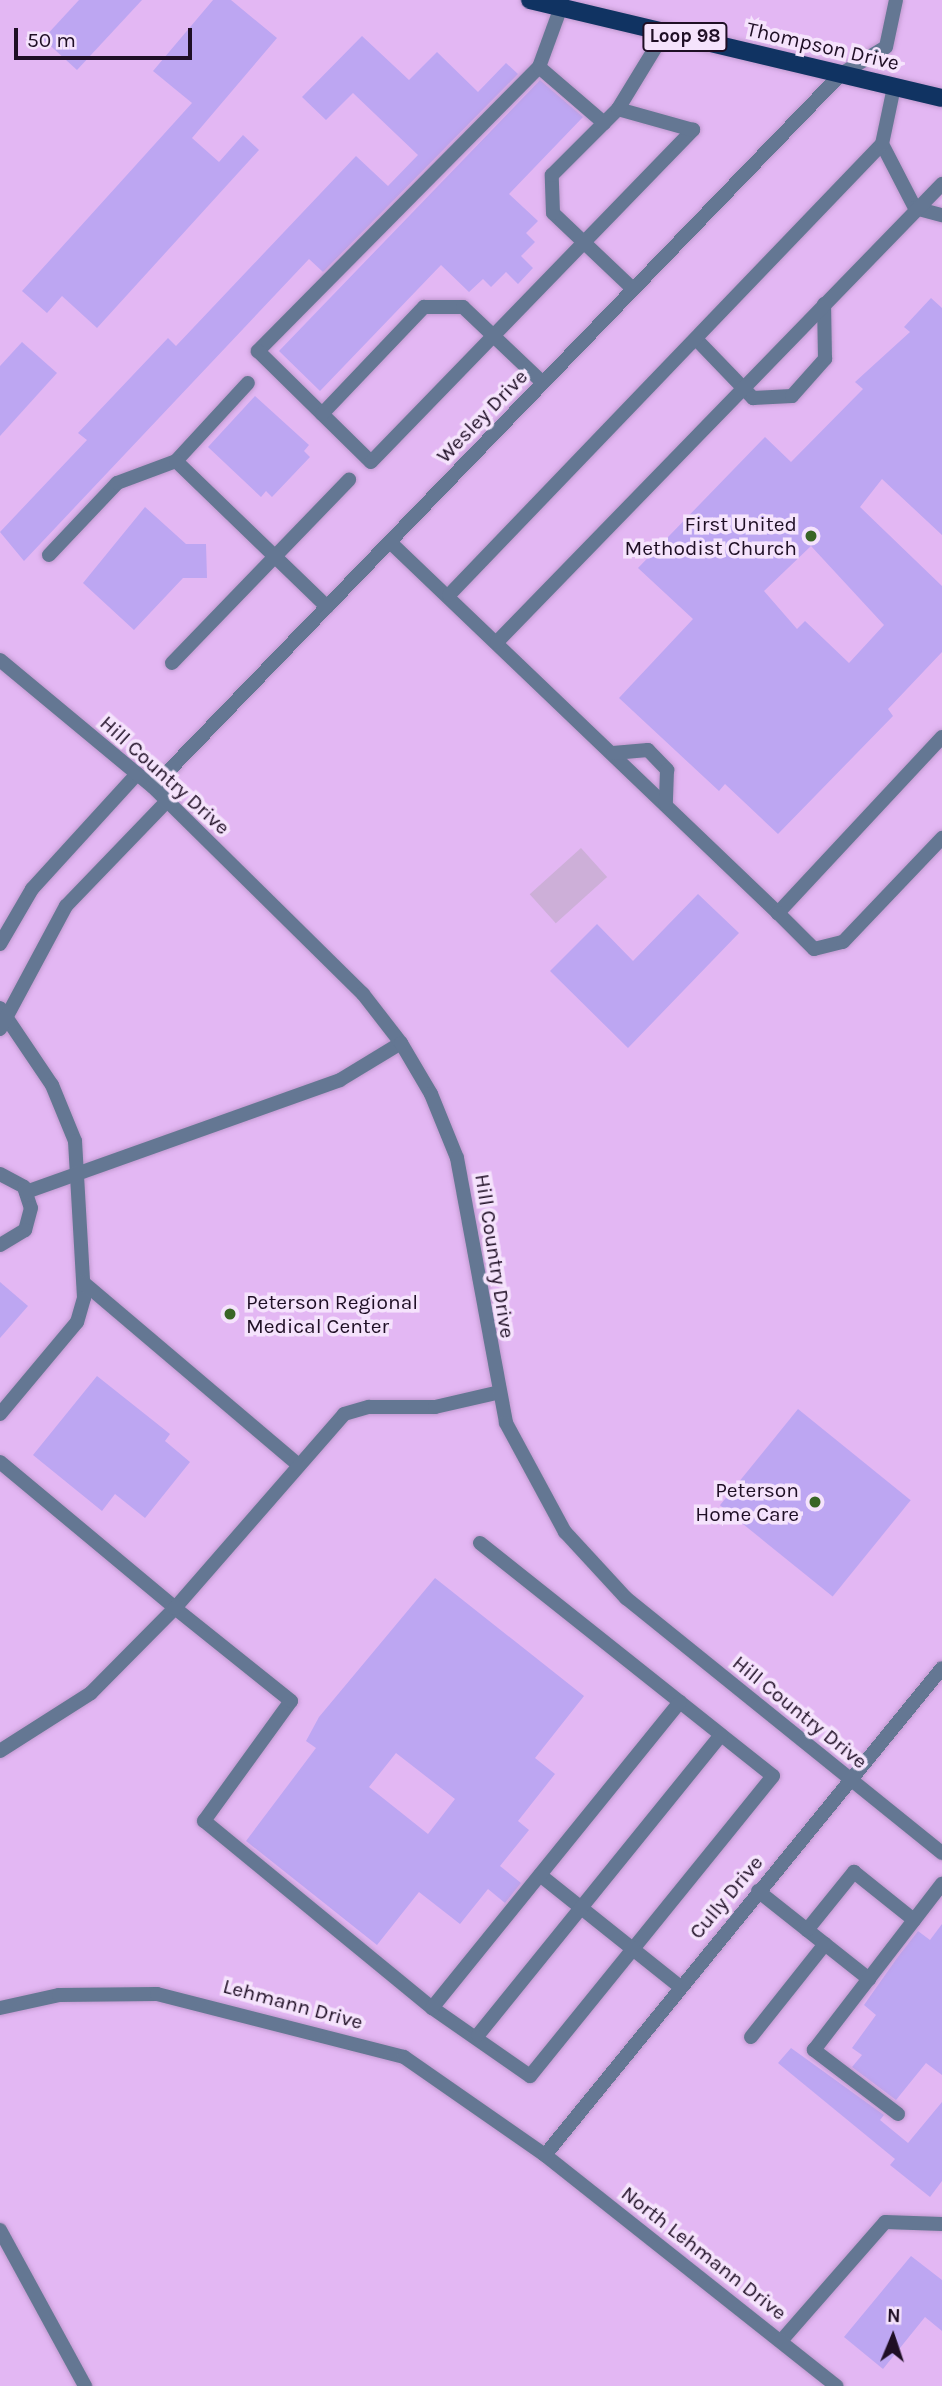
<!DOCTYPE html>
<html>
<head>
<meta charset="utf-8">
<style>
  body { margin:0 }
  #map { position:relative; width:942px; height:2386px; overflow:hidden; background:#e3b7f3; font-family:Karla,sans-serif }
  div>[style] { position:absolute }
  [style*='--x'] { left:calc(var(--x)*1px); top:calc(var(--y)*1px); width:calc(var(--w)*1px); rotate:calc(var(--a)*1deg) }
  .green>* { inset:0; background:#cdafd8; transform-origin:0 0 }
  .building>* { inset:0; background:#bda6f2; transform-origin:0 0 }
  .roads { filter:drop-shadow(0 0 2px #c099ce) drop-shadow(0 0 2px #c099ce) }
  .service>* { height:14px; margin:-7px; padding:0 7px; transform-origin:7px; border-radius:7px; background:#647793 }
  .minor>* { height:14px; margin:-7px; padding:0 7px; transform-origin:7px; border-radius:7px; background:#647793 }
  .primary>* { height:18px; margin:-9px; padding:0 9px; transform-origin:9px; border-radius:9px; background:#103362 }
  .dots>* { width:19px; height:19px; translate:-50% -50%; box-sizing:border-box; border:4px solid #f5e3fc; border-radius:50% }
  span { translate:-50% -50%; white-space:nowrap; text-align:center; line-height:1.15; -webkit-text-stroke:7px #f5e3fc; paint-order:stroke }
  .shield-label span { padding:2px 5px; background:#f5e3fc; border:2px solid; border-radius:5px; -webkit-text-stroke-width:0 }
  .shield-label { font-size:19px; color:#1f0f25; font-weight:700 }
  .street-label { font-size:21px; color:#1f0f25 }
  .poi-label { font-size:21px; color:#1f0f25 }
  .right { translate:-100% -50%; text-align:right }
  .left { translate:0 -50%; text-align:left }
  .north { position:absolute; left:858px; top:2302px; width:70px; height:70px; -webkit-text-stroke:5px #f5e3fc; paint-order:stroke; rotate:2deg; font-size:19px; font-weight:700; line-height:28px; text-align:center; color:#1f0f25 }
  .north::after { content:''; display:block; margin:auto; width:24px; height:32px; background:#1f0f25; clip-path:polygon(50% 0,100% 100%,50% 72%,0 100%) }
  .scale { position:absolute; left:14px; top:28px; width:178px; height:32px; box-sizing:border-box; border:4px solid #1f0f25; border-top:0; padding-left:9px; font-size:21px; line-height:24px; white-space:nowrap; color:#1f0f25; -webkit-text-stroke:5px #f5e3fc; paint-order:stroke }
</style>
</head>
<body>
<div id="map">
  <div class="green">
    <div style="left:581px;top:848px;width:39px;height:69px;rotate:48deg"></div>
  </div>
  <div class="building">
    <div style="clip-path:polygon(79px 0,142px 0,77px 70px,43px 39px)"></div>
    <div style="clip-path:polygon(213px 0,231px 0,277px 38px,192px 138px,219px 162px,243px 135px,259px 150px,97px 328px,62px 296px,47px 313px,22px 291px,192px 103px,153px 71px)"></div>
    <div style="clip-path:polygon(362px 36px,409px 80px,437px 52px,478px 92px,506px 63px,518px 74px,323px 272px,309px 259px,24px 561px,0 532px,87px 440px,78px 433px,168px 338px,176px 346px,356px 156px,388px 186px,418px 155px,353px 93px,326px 120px,302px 97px)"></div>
    <div style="clip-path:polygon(540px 80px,583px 117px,509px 194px,538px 221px,526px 233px,535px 242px,521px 256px,533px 268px,518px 284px,506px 272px,491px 287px,483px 279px,469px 292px,441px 265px,320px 391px,279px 351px)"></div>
    <div style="clip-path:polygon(evenodd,931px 298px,942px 308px,942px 535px,882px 479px,860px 507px,942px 586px,942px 652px,888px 709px,893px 716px,778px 834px,725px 784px,719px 791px,619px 698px,693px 619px,638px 568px,765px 437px,791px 462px,863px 389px,855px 382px,910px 332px,904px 327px,931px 298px,811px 546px,884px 625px,849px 663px,805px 621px,797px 629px,764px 591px,811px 546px)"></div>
    <div style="clip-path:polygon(22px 342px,57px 373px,0 436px,0 366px)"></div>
    <div style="clip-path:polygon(255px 396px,309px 445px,304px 451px,310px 457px,272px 497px,266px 491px,261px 497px,208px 447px)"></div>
    <div style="clip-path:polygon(145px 507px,186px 544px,206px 544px,207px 578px,183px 578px,134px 630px,83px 583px)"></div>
    <div style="clip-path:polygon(698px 894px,739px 933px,628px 1048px,550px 971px,597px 924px,633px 961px)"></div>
    <div style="clip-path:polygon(0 1282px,28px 1306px,0 1338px)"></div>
    <div style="clip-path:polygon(97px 1376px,170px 1434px,165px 1441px,190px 1462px,145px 1518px,115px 1494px,102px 1511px,33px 1455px)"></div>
    <div style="left:798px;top:1409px;width:145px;height:124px;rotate:39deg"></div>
    <div style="clip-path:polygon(evenodd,435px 1578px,584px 1696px,535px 1758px,555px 1774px,518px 1821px,529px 1830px,500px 1866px,521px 1883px,505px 1903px,488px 1889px,460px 1924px,419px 1892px,377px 1945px,246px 1841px,316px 1748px,306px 1741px,319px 1717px,435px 1578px,396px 1753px,455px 1799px,428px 1834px,369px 1787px,396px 1753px)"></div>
    <div style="clip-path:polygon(942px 1924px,942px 2075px,926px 2063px,896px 2100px,852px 2067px,862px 2055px,852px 2048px,876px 2015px,864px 2005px,897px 1958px,918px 1931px,930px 1940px)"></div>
    <div style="clip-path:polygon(791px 2048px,884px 2115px,880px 2120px,908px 2143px,942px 2102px,942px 2181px,930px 2197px,890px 2165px,895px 2159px,778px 2063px)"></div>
    <div style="clip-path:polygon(911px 2256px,942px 2280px,942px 2331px,925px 2317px,883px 2369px,844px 2337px)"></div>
  </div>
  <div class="roads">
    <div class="service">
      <div style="--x:561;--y:7;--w:64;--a:110.1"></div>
      <div style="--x:539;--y:67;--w:400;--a:134.7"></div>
      <div style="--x:258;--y:351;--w:158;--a:44.5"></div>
      <div style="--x:371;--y:462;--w:463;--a:-45.9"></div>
      <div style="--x:693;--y:130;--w:78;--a:-164.4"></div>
      <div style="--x:539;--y:67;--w:86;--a:40.7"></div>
      <div style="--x:841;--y:74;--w:52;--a:-31"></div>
      <div style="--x:886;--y:47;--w:48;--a:-78"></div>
      <div style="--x:882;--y:144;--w:72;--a:62.7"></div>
      <div style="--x:915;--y:208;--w:28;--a:15"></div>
      <div style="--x:633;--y:289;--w:110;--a:-136.5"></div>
      <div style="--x:553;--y:213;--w:38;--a:-92"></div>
      <div style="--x:552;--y:175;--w:93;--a:-45"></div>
      <div style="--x:618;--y:109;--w:90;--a:-58.6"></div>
      <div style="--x:697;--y:340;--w:81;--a:46"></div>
      <div style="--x:753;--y:398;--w:39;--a:-3"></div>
      <div style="--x:792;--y:396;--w:50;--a:-48.3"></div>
      <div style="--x:825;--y:359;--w:55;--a:-91"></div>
      <div style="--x:322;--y:414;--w:148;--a:-46.4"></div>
      <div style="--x:424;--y:307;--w:39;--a:0"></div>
      <div style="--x:463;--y:307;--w:110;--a:43.5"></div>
      <div style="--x:176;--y:461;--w:106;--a:-47.3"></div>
      <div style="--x:390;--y:542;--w:537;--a:43.72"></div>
      <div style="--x:49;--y:555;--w:99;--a:-46.6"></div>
      <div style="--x:117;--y:483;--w:63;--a:-20.4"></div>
      <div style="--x:176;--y:461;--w:210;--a:44"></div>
      <div style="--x:449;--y:595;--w:625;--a:-46.17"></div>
      <div style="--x:882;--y:144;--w:58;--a:-78.1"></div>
      <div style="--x:497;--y:642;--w:639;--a:-45.82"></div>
      <div style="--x:172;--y:663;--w:255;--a:-46"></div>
      <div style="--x:942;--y:737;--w:241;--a:133"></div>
      <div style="--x:778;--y:913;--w:51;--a:45"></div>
      <div style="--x:814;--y:949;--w:30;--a:-14"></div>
      <div style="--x:843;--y:942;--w:144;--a:-46.4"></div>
      <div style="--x:613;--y:753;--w:35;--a:-5"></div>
      <div style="--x:648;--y:750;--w:28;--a:46"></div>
      <div style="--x:667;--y:770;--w:34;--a:92"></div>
      <div style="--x:0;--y:944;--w:64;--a:-59.8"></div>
      <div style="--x:32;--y:889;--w:156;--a:-47.6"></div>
      <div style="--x:0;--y:1008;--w:93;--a:56"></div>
      <div style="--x:52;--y:1085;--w:61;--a:67.7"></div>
      <div style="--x:75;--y:1141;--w:157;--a:86.7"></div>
      <div style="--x:84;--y:1298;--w:25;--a:106"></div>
      <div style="--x:77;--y:1322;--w:120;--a:129.9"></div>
      <div style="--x:0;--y:1029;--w:140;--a:-61.8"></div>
      <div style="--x:66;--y:906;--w:146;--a:-46.1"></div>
      <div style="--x:0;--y:1174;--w:27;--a:28"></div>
      <div style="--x:24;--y:1187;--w:22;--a:72"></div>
      <div style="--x:31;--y:1208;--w:23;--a:105"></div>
      <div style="--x:25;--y:1230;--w:29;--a:149"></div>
      <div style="--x:26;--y:1192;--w:333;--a:-19.6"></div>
      <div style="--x:340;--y:1080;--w:71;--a:-31.2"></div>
      <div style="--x:84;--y:1283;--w:278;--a:40.3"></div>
      <div style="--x:0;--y:1462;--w:228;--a:39.8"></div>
      <div style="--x:175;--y:1608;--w:120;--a:134.7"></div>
      <div style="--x:91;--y:1693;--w:108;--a:147.5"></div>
      <div style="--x:480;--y:1543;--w:374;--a:38.5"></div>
      <div style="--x:773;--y:1776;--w:386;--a:129"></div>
      <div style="--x:530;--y:2076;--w:119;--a:-145.2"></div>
      <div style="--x:432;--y:2008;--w:295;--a:-140.6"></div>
      <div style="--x:204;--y:1821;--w:148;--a:-54.1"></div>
      <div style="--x:291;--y:1701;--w:149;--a:-141.3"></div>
      <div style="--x:175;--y:1608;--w:257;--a:-48.9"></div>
      <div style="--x:344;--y:1414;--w:26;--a:-16"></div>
      <div style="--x:369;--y:1407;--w:66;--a:0"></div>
      <div style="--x:435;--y:1407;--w:63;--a:-12.9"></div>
      <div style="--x:540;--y:1875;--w:178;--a:38.6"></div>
      <div style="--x:758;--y:1891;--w:142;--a:38.4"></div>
      <div style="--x:807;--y:1930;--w:75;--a:-51"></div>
      <div style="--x:854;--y:1872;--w:77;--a:38.7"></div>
      <div style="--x:432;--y:2008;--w:394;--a:-51"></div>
      <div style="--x:478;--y:2035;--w:386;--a:-51"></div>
      <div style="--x:751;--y:2037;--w:119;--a:-51.5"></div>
      <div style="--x:898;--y:2114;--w:106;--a:-142.7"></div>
      <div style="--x:814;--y:2050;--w:210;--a:-52.4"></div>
      <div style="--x:781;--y:2341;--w:158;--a:-48.8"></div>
      <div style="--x:885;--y:2222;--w:57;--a:2"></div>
    </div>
    <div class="minor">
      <div style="--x:0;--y:660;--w:199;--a:39.7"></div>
      <div style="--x:153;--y:787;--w:295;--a:44.6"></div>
      <div style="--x:363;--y:994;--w:62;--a:52.2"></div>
      <div style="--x:401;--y:1043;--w:59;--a:59.5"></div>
      <div style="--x:431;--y:1094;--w:69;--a:67.9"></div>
      <div style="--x:457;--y:1158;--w:269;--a:79.5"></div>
      <div style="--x:506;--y:1423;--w:124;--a:61.6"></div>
      <div style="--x:565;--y:1532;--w:90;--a:47.3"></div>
      <div style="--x:626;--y:1598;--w:406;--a:38.9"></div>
      <div style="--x:153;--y:787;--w:991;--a:-46.02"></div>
      <div style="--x:0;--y:2008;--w:60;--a:-12.4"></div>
      <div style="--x:59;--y:1995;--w:98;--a:-0.6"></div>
      <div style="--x:157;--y:1994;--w:255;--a:14.3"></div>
      <div style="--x:404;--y:2057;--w:172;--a:34.8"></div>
      <div style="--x:545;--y:2155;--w:372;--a:38.4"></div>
      <div style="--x:545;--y:2155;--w:628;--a:-50.81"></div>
      <div style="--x:0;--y:2230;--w:178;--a:61.4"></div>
    </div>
    <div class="primary">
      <div style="--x:530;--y:0;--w:423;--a:13.4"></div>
    </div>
  </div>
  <div class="dots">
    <div style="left:811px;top:536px;background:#396625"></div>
    <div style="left:230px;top:1314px;background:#396625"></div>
    <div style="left:815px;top:1502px;background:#396625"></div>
  </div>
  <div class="shield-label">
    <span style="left:685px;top:37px">Loop 98</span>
  </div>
  <div class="street-label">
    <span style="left:823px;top:46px;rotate:13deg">Thompson Drive</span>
    <span style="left:482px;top:416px;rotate:-46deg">Wesley Drive</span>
    <span style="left:165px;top:775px;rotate:42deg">Hill Country Drive</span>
    <span style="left:495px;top:1256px;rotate:81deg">Hill Country Drive</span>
    <span style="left:800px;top:1712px;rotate:39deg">Hill Country Drive</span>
    <span style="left:726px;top:1897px;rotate:-50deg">Cully Drive</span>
    <span style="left:293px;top:2004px;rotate:15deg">Lehmann Drive</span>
    <span style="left:704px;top:2253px;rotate:38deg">North Lehmann Drive</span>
  </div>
  <div class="poi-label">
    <span class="right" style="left:797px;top:536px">First United<br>Methodist Church</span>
    <span class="left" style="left:246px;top:1314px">Peterson Regional<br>Medical Center</span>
    <span class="right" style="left:799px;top:1502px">Peterson<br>Home Care</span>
  </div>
  <div class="north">N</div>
  <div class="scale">50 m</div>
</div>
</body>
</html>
